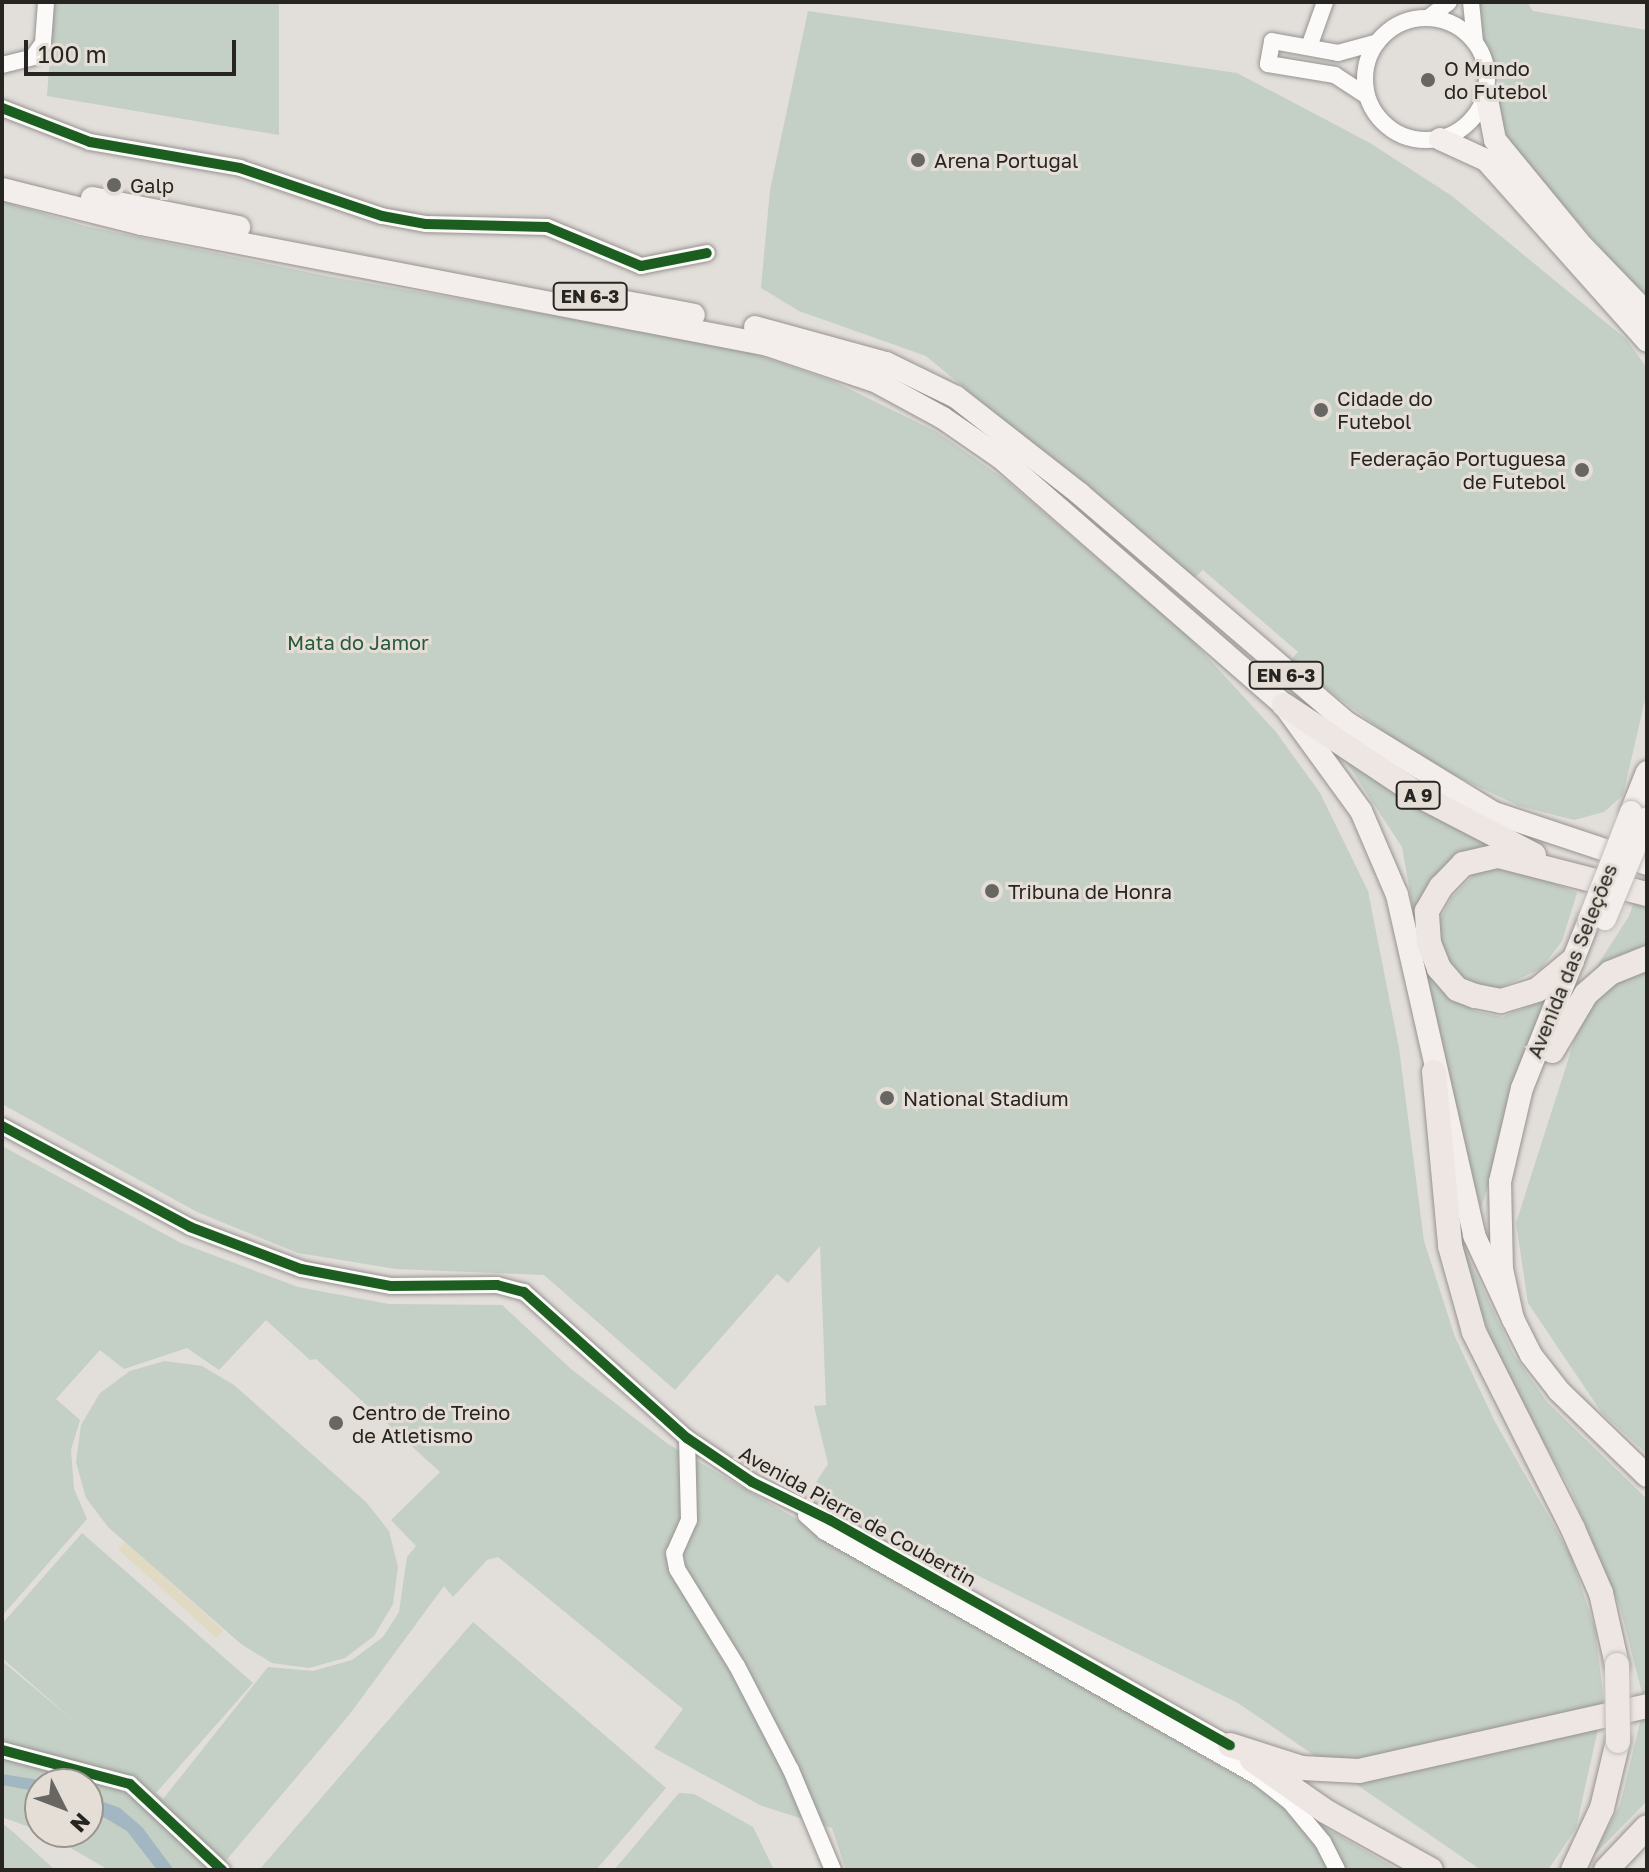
<!DOCTYPE html>
<html>
<head>
<meta charset="utf-8">
<style>
  body { margin:0 }
  #map { position:relative; width:1649px; height:1872px; overflow:hidden; background:#e2deda; font-family:"Golos Text",sans-serif }
  div>[style] { position:absolute }
  [style*='--x'] { left:calc(var(--x)*1px); top:calc(var(--y)*1px); width:calc(var(--w)*1px); rotate:calc(var(--a)*1deg) }
  .green>* { inset:0; background:#c4cfc5 }
  .sand>* { inset:0; background:#e1dac3; transform-origin:0 0 }
  .water>* { inset:0; background:#a3b7c3 }
  .roads { filter:drop-shadow(0 0 2px #969390) drop-shadow(0 0 2px #969390) }
  .minor>* { height:16px; margin:-8px; padding:0 8px; transform-origin:8px; border-radius:8px; background:#fbfaf9 }
  .minor>.ring { margin:-8px; padding:0; box-sizing:content-box; background:none; border:16px solid #fbfaf9; border-radius:50% }
  .major>* { height:22px; margin:-11px; padding:0 11px; transform-origin:11px; border-radius:11px; background:#f3eeec }
  .highway>* { height:24px; margin:-12px; padding:0 12px; transform-origin:12px; border-radius:12px; background:#eee6e3 }
  .bridges { filter:drop-shadow(0 0 2px #bdbbb9) drop-shadow(0 0 2px #bdbbb9) }
  .major-bridge>* { height:22px; margin:-11px; padding:0 11px; transform-origin:11px; border-radius:11px; background:#f3eeec }
  .highway-bridge>* { height:24px; margin:-12px; padding:0 12px; transform-origin:12px; border-radius:12px; background:#eee6e3 }
  .cycleway>* { height:10px; margin:-5px; padding:0 5px; transform-origin:5px; border-radius:5px; background:#1b5e20 }
  .dots>* { width:22px; height:22px; translate:-50% -50%; box-sizing:border-box; border:4px solid #e5ded6; border-radius:50% }
  span { translate:-50% -50%; white-space:nowrap; text-align:center; line-height:1.15; -webkit-text-stroke:6px #e5ded6; paint-order:stroke }
  .shield-label span { padding:2px 6px; background:#e5ded6; border:2px solid; border-radius:6px; -webkit-text-stroke-width:0 }
  .shield-label { font-size:18px; color:#272522; font-weight:700 }
  .poi-label { font-size:20px; color:#272522 }
  .left { translate:0 -50%; text-align:left }
  .right { translate:-100% -50%; text-align:right }
  .park-label { font-size:20px; color:#27593d }
  .street-label { font-size:20px; color:#272522 }
  .frame { position:absolute; inset:0; border:4px solid #272522; pointer-events:none }
  .north { position:absolute; left:24px; top:1768px; width:80px; height:80px; box-sizing:border-box; background:#e5ded6; border:2px solid #99948e; border-radius:50%; rotate:132deg; font-size:22px; font-weight:700; line-height:32px; text-align:center; color:#272522 }
  .north::after { content:''; display:block; margin:auto; width:28px; height:36px; background:#686662; clip-path:polygon(50% 0,100% 100%,50% 72%,0 100%) }
  .scale { position:absolute; left:24px; top:40px; width:212px; height:36px; box-sizing:border-box; border:4px solid #272522; border-top:0; padding-left:10px; font-size:24px; line-height:28px; white-space:nowrap; color:#272522; -webkit-text-stroke:6px #e5ded6; paint-order:stroke }
</style>
</head>
<body>
<div id="map">
  <div class="green">
    <div style="clip-path:polygon(54px 2px,279px 2px,279px 135px,47px 96px)"></div>
    <div style="clip-path:polygon(1474px 2px,1527px 2px,1533px 11px,1647px 30px,1647px 301px,1496px 128px,1499px 79px,1478px 31px)"></div>
    <div style="clip-path:polygon(808px 11px,1237px 73px,1370px 143px,1452px 196px,1626px 339px,1647px 368px,1647px 691px,1623px 795px,1604px 812px,1574px 820px,1519px 806px,1420px 759px,1290px 661px,1298px 652px,1203px 570px,1194px 578px,926px 356px,799px 311px,761px 288px,770px 190px)"></div>
    <div style="clip-path:polygon(2px 201px,85px 226px,326px 276px,732px 346px,835px 382px,937px 432px,1007px 481px,1188px 636px,1276px 732px,1320px 793px,1368px 891px,1399px 1048px,1424px 1241px,1455px 1337px,1494px 1420px,1571px 1556px,1595px 1629px,1604px 1702px,1576px 1828px,1548px 1870px,1481px 1870px,1238px 1703px,809px 1493px,828px 1464px,814px 1406px,826px 1405px,820px 1246px,788px 1283px,777px 1274px,675px 1390px,544px 1275px,396px 1269px,298px 1253px,197px 1212px,2px 1104px)"></div>
    <div style="clip-path:polygon(1345px 760px,1488px 843px,1456px 858px,1419px 906px,1441px 987px,1475px 1011px,1502px 1017px,1547px 999px,1481px 1208px,1440px 1059px,1402px 847px)"></div>
    <div style="clip-path:polygon(1647px 865px,1647px 1454px,1602px 1413px,1528px 1303px,1516px 1223px,1599px 963px,1629px 916px)"></div>
    <div style="clip-path:polygon(1480px 868px,1520px 868px,1577px 893px,1562px 941px,1541px 969px,1496px 989px,1466px 980px,1442px 957px,1438px 923px,1452px 897px)"></div>
    <div style="clip-path:polygon(2px 1146px,181px 1243px,298px 1287px,389px 1304px,502px 1305px,571px 1369px,668px 1444px,1398px 1870px,846px 1870px,832px 1828px,762px 1806px,654px 1748px,683px 1709px,498px 1557px,487px 1560px,453px 1597px,444px 1586px,349px 1715px,218px 1870px,109px 1870px,43px 1832px,88px 1832px,88px 1784px,40px 1784px,40px 1831px,2px 1817px,2px 1661px,74px 1721px,2px 1658px,2px 1624px,82px 1533px,253px 1683px,156px 1793px,163px 1799px,268px 1667px,313px 1671px,352px 1660px,383px 1637px,399px 1612px,407px 1557px,416px 1546px,391px 1520px,440px 1472px,316px 1359px,310px 1360px,266px 1320px,219px 1370px,187px 1348px,124px 1369px,100px 1350px,56px 1399px,80px 1420px,71px 1450px,74px 1489px,87px 1519px,2px 1616px)"></div>
    <div style="clip-path:polygon(1462px 1244px,1514px 1355px,1547px 1402px,1647px 1499px,1647px 1692px,1642px 1693px,1620px 1607px,1570px 1488px,1505px 1375px,1474px 1294px)"></div>
    <div style="clip-path:polygon(165px 1361px,202px 1366px,234px 1385px,366px 1502px,389px 1531px,398px 1567px,393px 1604px,374px 1636px,345px 1658px,309px 1668px,272px 1663px,241px 1644px,108px 1527px,86px 1498px,76px 1462px,81px 1425px,100px 1393px,130px 1371px)"></div>
    <div style="clip-path:polygon(473px 1622px,666px 1788px,596px 1870px,259px 1870px)"></div>
    <div style="clip-path:polygon(1647px 1717px,1647px 1801px,1592px 1857px,1620px 1805px,1641px 1719px)"></div>
    <div style="clip-path:polygon(679px 1793px,694px 1794px,753px 1827px,774px 1870px,614px 1870px)"></div>
    <div style="clip-path:polygon(2px 1823px,12px 1831px,55px 1870px,2px 1870px)"></div>
  </div>
  <div class="sand">
    <div style="left:125px;top:1542px;width:132px;height:10px;rotate:42deg"></div>
  </div>
  <div class="water">
    <div style="clip-path:polygon(2px 1774px,27px 1778px,61px 1784px,40px 1784px,40px 1792px,2px 1785px)"></div>
    <div style="clip-path:polygon(88px 1796px,120px 1808px,142px 1827px,174px 1870px,157px 1870px,127px 1831px,88px 1808px)"></div>
  </div>
  <div class="roads">
    <div class="minor">
      <div style="--x:1471;--y:2;--w:40;--a:84.3"></div>
      <div class="ring" style="left:1365px;top:18px;width:106px;height:106px"></div>
      <div style="--x:1428;--y:18;--w:26;--a:-37"></div>
      <div style="--x:1309;--y:47;--w:48;--a:-70.4"></div>
      <div style="--x:2;--y:65;--w:32;--a:-14"></div>
      <div style="--x:33;--y:57;--w:17;--a:-54"></div>
      <div style="--x:43;--y:43;--w:41;--a:-85.8"></div>
      <div style="--x:1367;--y:96;--w:38;--a:-147"></div>
      <div style="--x:1335;--y:75;--w:68;--a:-170.7"></div>
      <div style="--x:1268;--y:64;--w:23;--a:-80"></div>
      <div style="--x:1272;--y:41;--w:67;--a:10.3"></div>
      <div style="--x:1338;--y:53;--w:41;--a:-15.4"></div>
      <div style="--x:2;--y:108;--w:94;--a:21.1"></div>
      <div style="--x:90;--y:142;--w:152;--a:9.8"></div>
      <div style="--x:240;--y:168;--w:150;--a:18.7"></div>
      <div style="--x:382;--y:216;--w:45;--a:10.3"></div>
      <div style="--x:426;--y:224;--w:121;--a:1.4"></div>
      <div style="--x:547;--y:227;--w:102;--a:22.5"></div>
      <div style="--x:641;--y:266;--w:67;--a:-11.1"></div>
      <div style="--x:2;--y:1126;--w:213;--a:28.2"></div>
      <div style="--x:190;--y:1227;--w:119;--a:20.7"></div>
      <div style="--x:301;--y:1269;--w:92;--a:10.7"></div>
      <div style="--x:391;--y:1286;--w:106;--a:-0.5"></div>
      <div style="--x:497;--y:1285;--w:28;--a:15"></div>
      <div style="--x:524;--y:1292;--w:219;--a:41.9"></div>
      <div style="--x:687;--y:1438;--w:78;--a:34.1"></div>
      <div style="--x:752;--y:1482;--w:87;--a:26"></div>
      <div style="--x:830;--y:1520;--w:459;--a:29.4"></div>
      <div style="--x:687;--y:1438;--w:82;--a:88.6"></div>
      <div style="--x:689;--y:1520;--w:36;--a:114"></div>
      <div style="--x:674;--y:1553;--w:16;--a:79"></div>
      <div style="--x:677;--y:1569;--w:114;--a:58.3"></div>
      <div style="--x:737;--y:1666;--w:117;--a:62.6"></div>
      <div style="--x:791;--y:1770;--w:108;--a:67.2"></div>
      <div style="--x:806;--y:1515;--w:25;--a:42"></div>
      <div style="--x:825;--y:1532;--w:498;--a:29.5"></div>
      <div style="--x:1258;--y:1777;--w:41;--a:38"></div>
      <div style="--x:1290;--y:1802;--w:52;--a:50.5"></div>
      <div style="--x:1323;--y:1842;--w:31;--a:63"></div>
      <div style="--x:2;--y:1750;--w:132;--a:14.9"></div>
      <div style="--x:130;--y:1784;--w:126;--a:43.1"></div>
    </div>
    <div class="major">
      <div style="--x:1486;--y:94;--w:47;--a:78.9"></div>
      <div style="--x:1495;--y:140;--w:139;--a:50.6"></div>
      <div style="--x:1583;--y:247;--w:92;--a:45.9"></div>
      <div style="--x:1440;--y:139;--w:51;--a:24.5"></div>
      <div style="--x:1486;--y:160;--w:242;--a:48.3"></div>
      <div style="--x:2;--y:189;--w:143;--a:14.1"></div>
      <div style="--x:141;--y:224;--w:639;--a:10.92"></div>
      <div style="--x:768;--y:345;--w:115;--a:18.7"></div>
      <div style="--x:877;--y:382;--w:75;--a:28.6"></div>
      <div style="--x:943;--y:418;--w:70;--a:34.6"></div>
      <div style="--x:1001;--y:458;--w:376;--a:41.1"></div>
      <div style="--x:1284;--y:705;--w:131;--a:54"></div>
      <div style="--x:1361;--y:811;--w:91;--a:66.8"></div>
      <div style="--x:1397;--y:895;--w:349;--a:77.2"></div>
      <div style="--x:1474;--y:1235;--w:93;--a:65.1"></div>
      <div style="--x:92;--y:198;--w:150;--a:11.2"></div>
      <div style="--x:626;--y:302;--w:69;--a:10.8"></div>
      <div style="--x:755;--y:327;--w:136;--a:15.4"></div>
      <div style="--x:886;--y:363;--w:78;--a:25.9"></div>
      <div style="--x:956;--y:397;--w:157;--a:38"></div>
      <div style="--x:1080;--y:494;--w:352;--a:40.6"></div>
      <div style="--x:1347;--y:723;--w:172;--a:31.5"></div>
      <div style="--x:1494;--y:813;--w:161;--a:18.4"></div>
      <div style="--x:1631;--y:812;--w:43;--a:-68.2"></div>
      <div style="--x:1589;--y:920;--w:181;--a:111.7"></div>
      <div style="--x:1522;--y:1088;--w:97;--a:103.2"></div>
      <div style="--x:1500;--y:1182;--w:87;--a:88.7"></div>
      <div style="--x:1502;--y:1269;--w:51;--a:77.6"></div>
      <div style="--x:1513;--y:1319;--w:40;--a:63.4"></div>
      <div style="--x:1531;--y:1355;--w:46;--a:52.1"></div>
      <div style="--x:1559;--y:1391;--w:122;--a:44"></div>
    </div>
    <div class="highway">
      <div style="--x:1284;--y:705;--w:166;--a:33.7"></div>
      <div style="--x:1422;--y:797;--w:126;--a:27.4"></div>
      <div style="--x:1572;--y:961;--w:45;--a:140.4"></div>
      <div style="--x:1537;--y:990;--w:38;--a:163"></div>
      <div style="--x:1501;--y:1001;--w:26;--a:-169"></div>
      <div style="--x:1475;--y:996;--w:19;--a:-159"></div>
      <div style="--x:1457;--y:989;--w:28;--a:-131"></div>
      <div style="--x:1439;--y:968;--w:27;--a:-112"></div>
      <div style="--x:1429;--y:943;--w:32;--a:-94"></div>
      <div style="--x:1427;--y:911;--w:28;--a:-60"></div>
      <div style="--x:1441;--y:887;--w:32;--a:-46"></div>
      <div style="--x:1463;--y:864;--w:37;--a:-13"></div>
      <div style="--x:1499;--y:856;--w:153;--a:14.4"></div>
      <div style="--x:1552;--y:1051;--w:66;--a:-59.2"></div>
      <div style="--x:1586;--y:994;--w:32;--a:-41"></div>
      <div style="--x:1610;--y:973;--w:40;--a:-22"></div>
      <div style="--x:1434;--y:1072;--w:175;--a:84.7"></div>
      <div style="--x:1450;--y:1246;--w:89;--a:74.4"></div>
      <div style="--x:1474;--y:1332;--w:220;--a:63.3"></div>
      <div style="--x:1573;--y:1529;--w:70;--a:66.4"></div>
      <div style="--x:1601;--y:1593;--w:74;--a:77.5"></div>
      <div style="--x:1230;--y:1745;--w:76;--a:17.7"></div>
      <div style="--x:1302;--y:1768;--w:57;--a:3"></div>
      <div style="--x:1359;--y:1771;--w:295;--a:-12.7"></div>
      <div style="--x:1252;--y:1760;--w:89;--a:34.9"></div>
      <div style="--x:1325;--y:1811;--w:121;--a:29.1"></div>
      <div style="--x:1573;--y:1870;--w:68;--a:-64.9"></div>
      <div style="--x:1602;--y:1808;--w:69;--a:-76.6"></div>
      <div style="--x:1606;--y:1870;--w:59;--a:-46.4"></div>
    </div>
  </div>
  <div class="bridges">
    <div class="major-bridge">
      <div style="--x:1605;--y:919;--w:109;--a:-67.4"></div>
      <div style="--x:1589;--y:920;--w:116;--a:-68.7"></div>
    </div>
    <div class="highway-bridge">
      <div style="--x:1617;--y:1665;--w:76;--a:89.2"></div>
    </div>
  </div>
  <div class="cycleway">
    <div style="--x:2;--y:108;--w:94;--a:21.1"></div>
    <div style="--x:90;--y:142;--w:152;--a:9.8"></div>
    <div style="--x:240;--y:168;--w:150;--a:18.7"></div>
    <div style="--x:382;--y:216;--w:45;--a:10.3"></div>
    <div style="--x:426;--y:224;--w:121;--a:1.4"></div>
    <div style="--x:547;--y:227;--w:102;--a:22.5"></div>
    <div style="--x:641;--y:266;--w:67;--a:-11.1"></div>
    <div style="--x:2;--y:1126;--w:213;--a:28.2"></div>
    <div style="--x:190;--y:1227;--w:119;--a:20.7"></div>
    <div style="--x:301;--y:1269;--w:92;--a:10.7"></div>
    <div style="--x:391;--y:1286;--w:106;--a:-0.5"></div>
    <div style="--x:497;--y:1285;--w:28;--a:15"></div>
    <div style="--x:524;--y:1292;--w:219;--a:41.9"></div>
    <div style="--x:687;--y:1438;--w:78;--a:34.1"></div>
    <div style="--x:752;--y:1482;--w:87;--a:26"></div>
    <div style="--x:830;--y:1520;--w:459;--a:29.4"></div>
    <div style="--x:2;--y:1750;--w:132;--a:14.9"></div>
    <div style="--x:130;--y:1784;--w:126;--a:43.1"></div>
  </div>
  <div class="dots">
    <div style="left:1428px;top:80px;background:#686662"></div>
    <div style="left:918px;top:160px;background:#686662"></div>
    <div style="left:114px;top:185px;background:#686662"></div>
    <div style="left:1321px;top:410px;background:#686662"></div>
    <div style="left:1582px;top:470px;background:#686662"></div>
    <div style="left:992px;top:891px;background:#686662"></div>
    <div style="left:887px;top:1098px;background:#686662"></div>
    <div style="left:336px;top:1423px;background:#686662"></div>
  </div>
  <div class="shield-label">
    <span style="left:590px;top:296px">EN 6-3</span>
    <span style="left:1286px;top:675px">EN 6-3</span>
    <span style="left:1418px;top:795px">A 9</span>
  </div>
  <div class="poi-label">
    <span class="left" style="left:1444px;top:80px">O Mundo<br>do Futebol</span>
    <span class="left" style="left:934px;top:160px">Arena Portugal</span>
    <span class="left" style="left:130px;top:185px">Galp</span>
    <span class="left" style="left:1337px;top:410px">Cidade do<br>Futebol</span>
    <span class="right" style="left:1566px;top:470px">Federação Portuguesa<br>de Futebol</span>
    <span class="left" style="left:1008px;top:891px">Tribuna de Honra</span>
    <span class="left" style="left:903px;top:1098px">National Stadium</span>
    <span class="left" style="left:352px;top:1424px">Centro de Treino<br>de Atletismo</span>
  </div>
  <div class="park-label">
    <span style="left:358px;top:642px">Mata do Jamor</span>
  </div>
  <div class="street-label">
    <span style="left:1572px;top:961px;rotate:-68deg">Avenida das Seleções</span>
    <span style="left:858px;top:1516px;rotate:29deg">Avenida Pierre de Coubertin</span>
  </div>
  <div class="frame"></div>
  <div class="north">N</div>
  <div class="scale">100 m</div>
</div>
</body>
</html>
